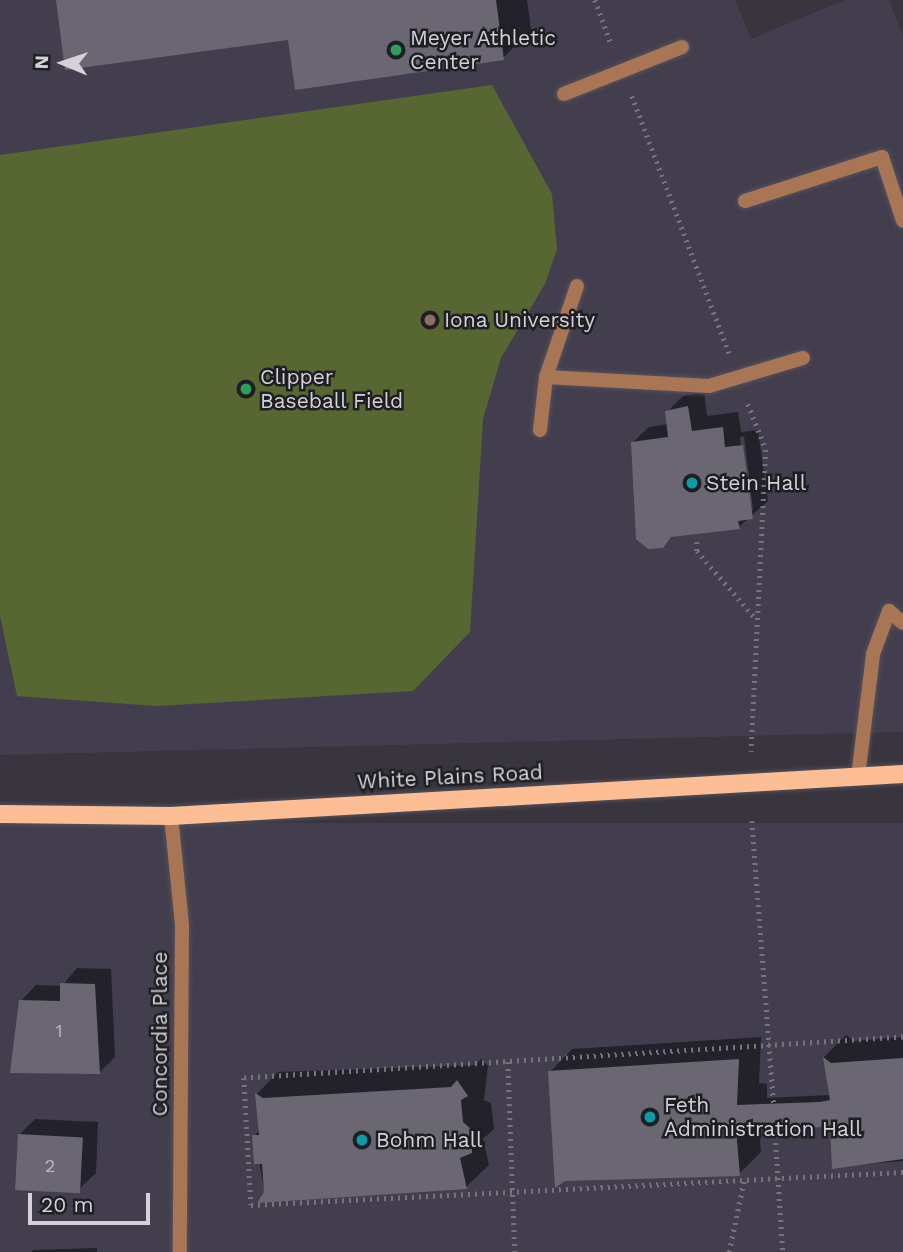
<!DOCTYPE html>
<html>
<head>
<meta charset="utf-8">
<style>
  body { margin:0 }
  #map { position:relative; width:903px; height:1252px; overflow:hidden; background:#38353f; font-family:"Work Sans",sans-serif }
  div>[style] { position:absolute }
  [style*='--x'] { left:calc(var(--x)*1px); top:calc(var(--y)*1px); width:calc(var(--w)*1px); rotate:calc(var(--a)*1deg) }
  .built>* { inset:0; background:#433e4e; transform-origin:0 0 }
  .green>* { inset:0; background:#586731 }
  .shadow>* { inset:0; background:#0007 }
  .building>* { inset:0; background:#6b6772; transform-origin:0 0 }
  .path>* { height:4.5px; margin-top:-2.25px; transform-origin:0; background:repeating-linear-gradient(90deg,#76737c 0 2px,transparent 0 7px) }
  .roads { filter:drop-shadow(0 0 2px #54515b) drop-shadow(0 0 2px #54515b) }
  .lane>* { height:14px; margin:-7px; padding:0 7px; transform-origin:7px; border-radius:7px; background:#a87655 }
  .street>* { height:14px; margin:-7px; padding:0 7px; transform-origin:7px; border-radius:7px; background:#a87655 }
  .primary>* { height:18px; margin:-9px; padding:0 9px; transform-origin:9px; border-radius:9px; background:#fdbe96 }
  .dots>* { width:19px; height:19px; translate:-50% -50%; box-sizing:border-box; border:4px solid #1f1e22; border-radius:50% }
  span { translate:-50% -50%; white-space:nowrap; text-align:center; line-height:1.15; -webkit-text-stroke:5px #1f1e22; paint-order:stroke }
  .number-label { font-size:18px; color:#bab7be }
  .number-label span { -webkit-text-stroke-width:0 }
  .poi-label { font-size:21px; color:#d4d2d8 }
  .left { translate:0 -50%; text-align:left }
  .street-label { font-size:21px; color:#d4d2d8 }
  .north { position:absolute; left:28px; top:28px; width:70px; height:70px; -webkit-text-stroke:5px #1f1e22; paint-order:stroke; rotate:272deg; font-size:19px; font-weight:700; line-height:28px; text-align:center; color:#d4d2d8 }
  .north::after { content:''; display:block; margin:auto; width:24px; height:32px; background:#d4d2d8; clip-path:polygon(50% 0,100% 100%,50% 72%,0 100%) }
  .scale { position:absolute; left:28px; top:1193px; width:122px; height:32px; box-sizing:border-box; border:4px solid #d4d2d8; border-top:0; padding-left:9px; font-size:21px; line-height:24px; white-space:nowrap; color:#d4d2d8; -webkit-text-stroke:5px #1f1e22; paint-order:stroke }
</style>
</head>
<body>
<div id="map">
  <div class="built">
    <div style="clip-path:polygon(0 0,735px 0,751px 39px,845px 0,889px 0,903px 37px,903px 732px,0 755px)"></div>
    <div style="left:903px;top:823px;width:429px;height:904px;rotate:90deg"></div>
  </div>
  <div class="green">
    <div style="clip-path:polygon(492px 85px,552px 194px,557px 249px,545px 284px,501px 358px,483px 419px,470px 632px,413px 691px,157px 706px,17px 696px,0 616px,0 155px)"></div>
  </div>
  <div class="shadow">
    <div style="clip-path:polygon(57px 0,527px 0,531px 30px,503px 58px,290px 38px)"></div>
    <div style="clip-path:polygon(evenodd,704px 392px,707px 416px,738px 412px,741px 432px,758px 430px,768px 501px,739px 527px,673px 535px,662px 546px,633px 442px,649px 427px,668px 424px,667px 412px,683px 396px,704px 392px,744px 436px,753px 509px,750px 512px,740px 437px,744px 436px)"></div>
    <div style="clip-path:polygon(77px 968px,111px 969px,115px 1057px,99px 1073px,21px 1001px,36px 985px,62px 986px)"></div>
    <div style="clip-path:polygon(846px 1035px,854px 1041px,903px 1037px,903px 1161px,833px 1167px,832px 1125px,759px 1128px,761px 1152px,739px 1174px,550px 1072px,572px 1049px,761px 1037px,759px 1083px,767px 1084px,767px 1098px,829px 1095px,824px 1057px)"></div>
    <div style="clip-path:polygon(481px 1059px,488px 1066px,484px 1100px,491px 1103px,494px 1129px,483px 1139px,489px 1165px,466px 1187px,265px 1193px,254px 1136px,261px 1129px,257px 1094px,278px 1072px,475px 1065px)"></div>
    <div style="clip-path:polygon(35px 1119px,98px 1122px,96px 1173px,80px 1188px,19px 1135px)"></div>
    <div style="clip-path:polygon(97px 1248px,97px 1252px,32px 1252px,33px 1250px)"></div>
  </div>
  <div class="building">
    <div style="clip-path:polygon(56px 0,496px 0,504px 60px,295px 90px,288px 40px,65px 70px)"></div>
    <div style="clip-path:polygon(688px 406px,692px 431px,723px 427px,725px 447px,743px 445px,753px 519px,738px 521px,740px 529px,671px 537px,663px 548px,648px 549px,636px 539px,631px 442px,668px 437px,665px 411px)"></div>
    <div style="clip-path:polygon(60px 983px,95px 984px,100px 1074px,10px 1073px,19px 1000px,60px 1001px)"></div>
    <div style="clip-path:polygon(823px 1057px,831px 1063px,903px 1058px,903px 1159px,832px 1169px,830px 1127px,736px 1129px,740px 1176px,565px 1181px,555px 1188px,548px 1071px,739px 1059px,737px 1105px,820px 1102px,830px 1100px)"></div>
    <div style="clip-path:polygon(457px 1080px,468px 1096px,461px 1100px,463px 1122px,472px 1130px,472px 1153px,460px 1158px,467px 1189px,257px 1203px,264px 1192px,262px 1164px,254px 1164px,252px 1135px,259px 1135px,255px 1093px,263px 1098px,451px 1087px)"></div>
    <div style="left:18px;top:1134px;width:65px;height:56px;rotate:3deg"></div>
  </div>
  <div class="path">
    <div style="--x:595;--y:0;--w:49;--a:69.7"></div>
    <div style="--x:632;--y:96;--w:275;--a:69.3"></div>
    <div style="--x:748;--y:404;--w:49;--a:68.6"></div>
    <div style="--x:766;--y:450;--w:302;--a:92.8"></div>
    <div style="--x:697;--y:542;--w:9;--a:90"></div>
    <div style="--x:697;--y:551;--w:91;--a:49"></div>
    <div style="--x:752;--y:821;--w:284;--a:85.6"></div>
    <div style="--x:903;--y:1037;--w:660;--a:176.44"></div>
    <div style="--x:244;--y:1078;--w:127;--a:86.8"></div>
    <div style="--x:251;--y:1205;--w:653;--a:-2.9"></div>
    <div style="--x:508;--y:1062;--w:190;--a:87.9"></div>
    <div style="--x:775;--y:1129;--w:123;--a:86.3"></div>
    <div style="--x:729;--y:1252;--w:74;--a:-78.2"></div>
  </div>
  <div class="roads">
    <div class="lane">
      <div style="--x:564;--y:94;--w:127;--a:-21.7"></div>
      <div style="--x:745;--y:201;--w:144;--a:-17.8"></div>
      <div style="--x:882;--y:157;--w:67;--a:71.8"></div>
      <div style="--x:546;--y:377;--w:163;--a:3.2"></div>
      <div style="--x:709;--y:386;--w:98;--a:-16.6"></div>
      <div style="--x:540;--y:430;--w:53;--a:-83.5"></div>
      <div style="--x:546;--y:377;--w:96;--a:-71.2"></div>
      <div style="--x:858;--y:777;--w:124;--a:-83"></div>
      <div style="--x:873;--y:654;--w:46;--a:-69.6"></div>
      <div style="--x:889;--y:611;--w:18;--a:41"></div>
    </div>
    <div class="street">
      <div style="--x:171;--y:816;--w:110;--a:84.2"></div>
      <div style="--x:182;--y:925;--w:327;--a:90.4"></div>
    </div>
    <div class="primary">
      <div style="--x:0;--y:814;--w:171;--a:0.7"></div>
      <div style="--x:171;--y:816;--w:733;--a:-3.28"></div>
    </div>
  </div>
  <div class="dots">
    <div style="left:396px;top:50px;background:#2e9e5b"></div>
    <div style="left:430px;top:320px;background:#8d6e63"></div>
    <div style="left:246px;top:389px;background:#2e9e5b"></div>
    <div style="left:692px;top:483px;background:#0f9aa8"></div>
    <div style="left:650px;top:1117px;background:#0f9aa8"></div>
    <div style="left:362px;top:1140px;background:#0f9aa8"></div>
  </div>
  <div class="number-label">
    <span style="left:59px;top:1031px">1</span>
    <span style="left:50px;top:1166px">2</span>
  </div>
  <div class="poi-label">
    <span class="left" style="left:410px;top:50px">Meyer Athletic<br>Center</span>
    <span class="left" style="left:444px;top:320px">Iona University</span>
    <span class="left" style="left:260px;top:389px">Clipper<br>Baseball Field</span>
    <span class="left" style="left:706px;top:483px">Stein Hall</span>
    <span class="left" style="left:664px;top:1117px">Feth<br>Administration Hall</span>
    <span class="left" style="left:376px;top:1140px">Bohm Hall</span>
  </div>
  <div class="street-label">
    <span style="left:450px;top:777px;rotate:-3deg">White Plains Road</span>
    <span style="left:160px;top:1034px;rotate:-90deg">Concordia Place</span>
  </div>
  <div class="north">N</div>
  <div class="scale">20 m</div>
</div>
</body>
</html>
